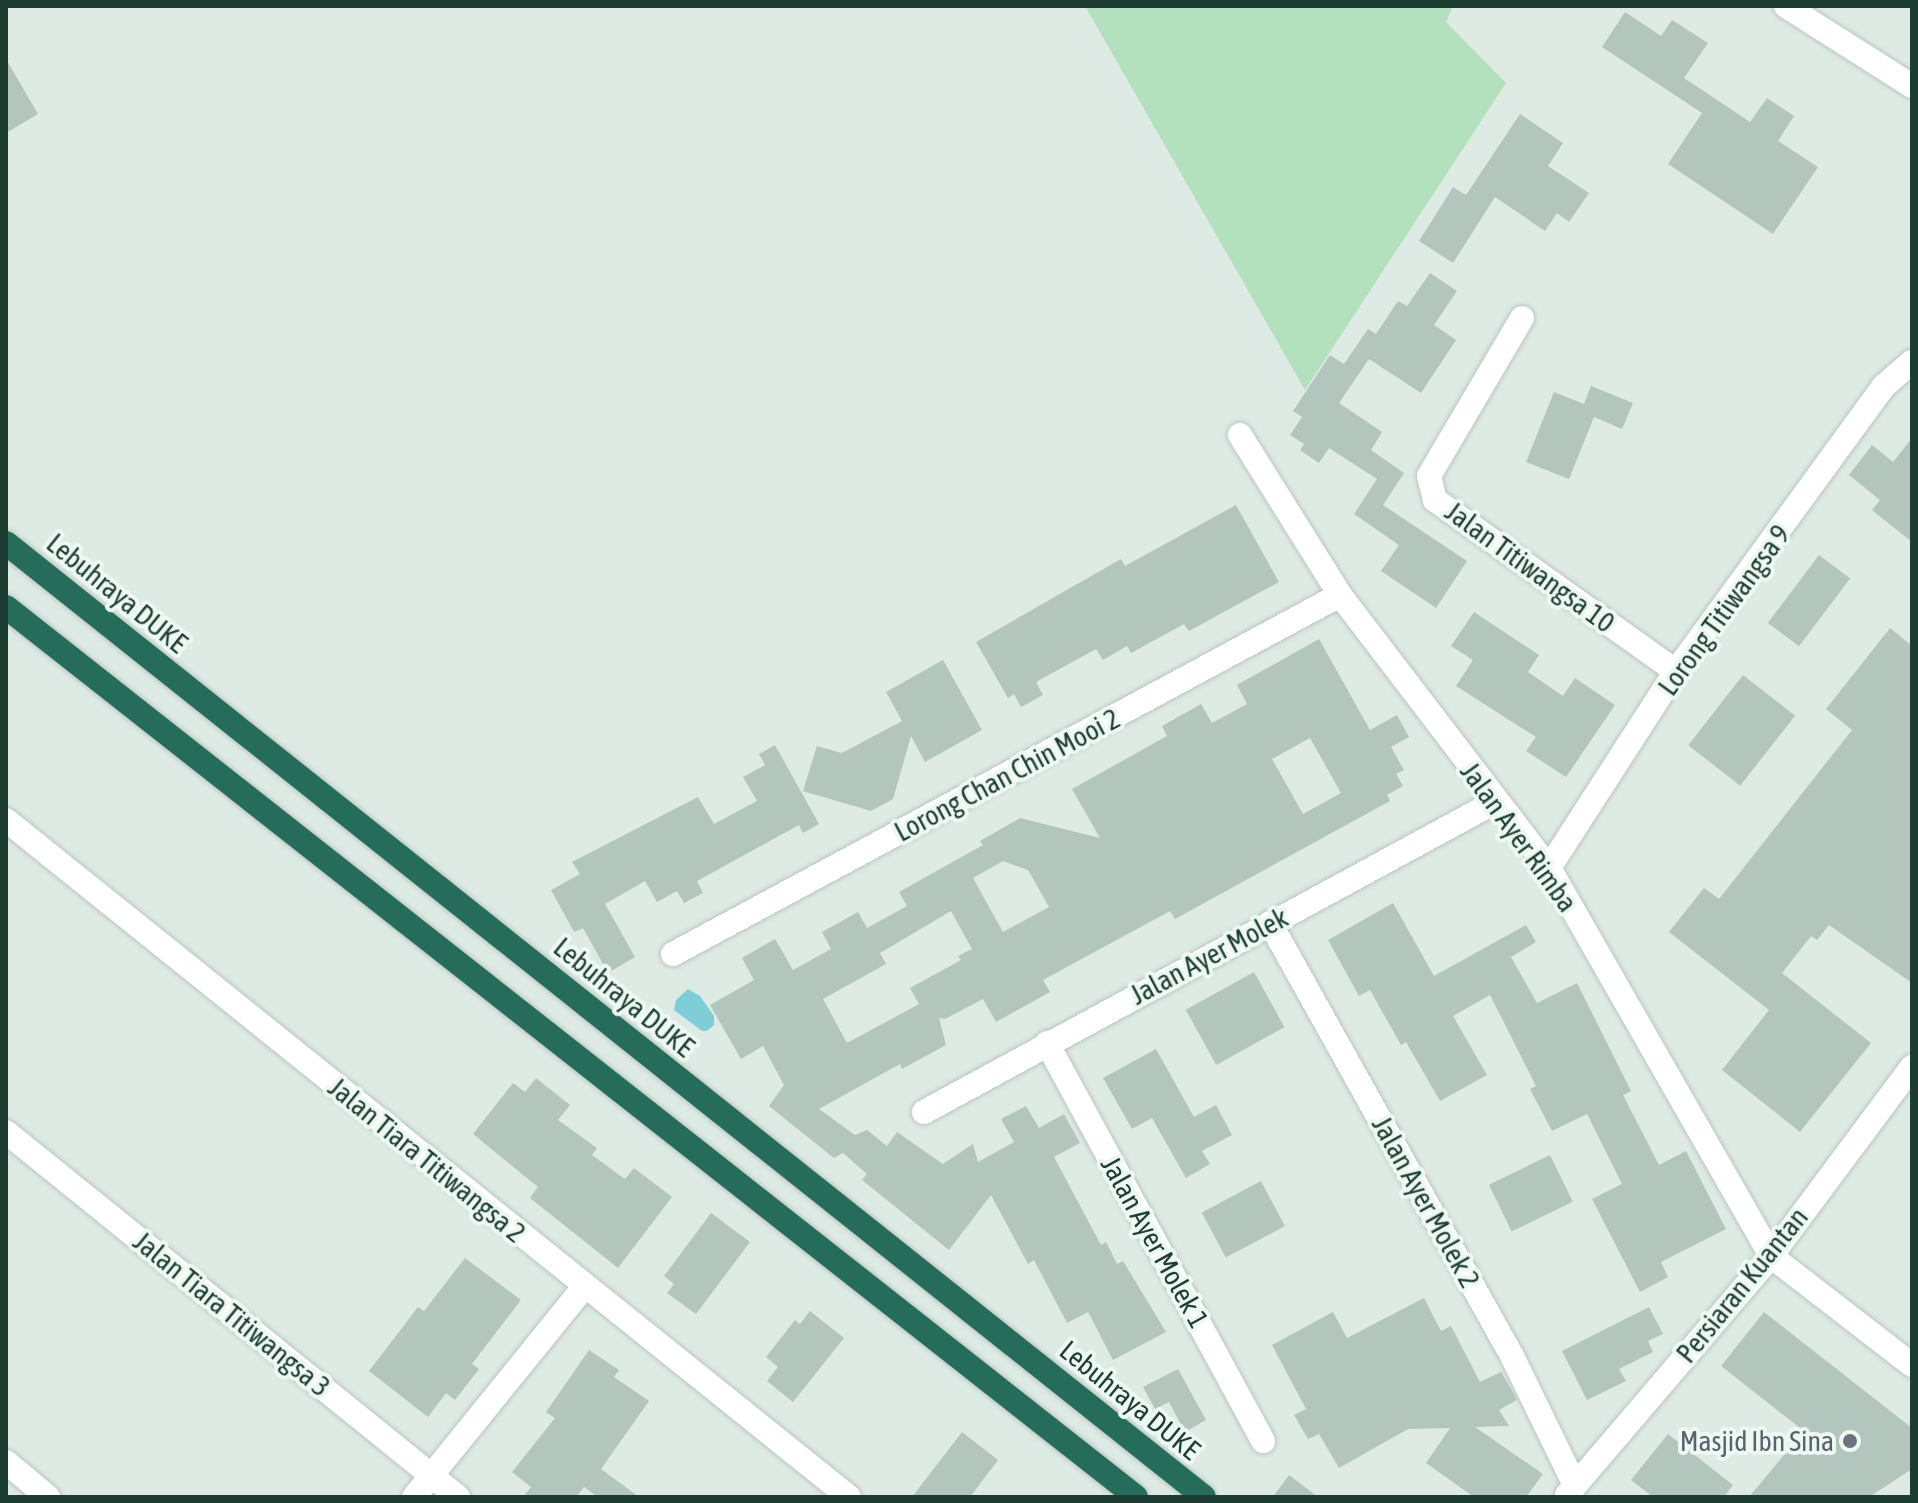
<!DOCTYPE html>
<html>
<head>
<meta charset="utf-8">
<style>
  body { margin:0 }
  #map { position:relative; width:1918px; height:1503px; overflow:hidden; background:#ddebe4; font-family:"Asap Condensed",sans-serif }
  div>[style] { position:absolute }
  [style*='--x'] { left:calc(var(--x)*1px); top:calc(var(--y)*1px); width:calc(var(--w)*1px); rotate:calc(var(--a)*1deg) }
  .green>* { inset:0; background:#b3e0bd }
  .water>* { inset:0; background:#7eced8 }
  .building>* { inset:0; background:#b2c6bd; transform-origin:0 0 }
  .roads { filter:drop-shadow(0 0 2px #bbc5c2) drop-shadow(0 0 2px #bbc5c2) }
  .street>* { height:24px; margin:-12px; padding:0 12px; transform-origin:12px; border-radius:12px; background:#fff }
  .highway>* { height:24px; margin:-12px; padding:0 12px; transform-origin:12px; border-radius:12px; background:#266c5a }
  .dots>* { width:22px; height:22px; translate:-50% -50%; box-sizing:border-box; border:4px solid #eef8f2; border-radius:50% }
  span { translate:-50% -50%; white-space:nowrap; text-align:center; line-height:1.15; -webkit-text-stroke:8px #eef8f2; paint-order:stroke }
  .street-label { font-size:28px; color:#1d3d33 }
  .worship-label { font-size:28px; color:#5b616d }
  .right { translate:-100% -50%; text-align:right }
  .frame { position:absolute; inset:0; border:8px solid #1d3d33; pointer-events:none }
</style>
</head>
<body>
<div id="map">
  <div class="green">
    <div style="clip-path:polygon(1085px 6px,1453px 6px,1446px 22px,1506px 83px,1305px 390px)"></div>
  </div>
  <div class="water">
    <div style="clip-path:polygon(688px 989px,700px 996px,714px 1016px,714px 1025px,707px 1031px,702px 1031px,674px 1010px,676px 1000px)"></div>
  </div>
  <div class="building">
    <div style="clip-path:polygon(1625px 12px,1661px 36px,1672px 20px,1708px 43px,1684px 78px,1750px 122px,1767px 98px,1794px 116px,1778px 141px,1818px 167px,1773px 234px,1668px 164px,1702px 113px,1602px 47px)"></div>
    <div style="clip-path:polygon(6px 59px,38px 114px,6px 133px)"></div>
    <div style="clip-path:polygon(1520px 114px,1563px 143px,1548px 166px,1589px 193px,1569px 222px,1557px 213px,1545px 231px,1495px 197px,1453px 263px,1419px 241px,1453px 187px,1466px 195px)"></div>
    <div style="clip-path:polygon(1430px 273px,1457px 291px,1434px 325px,1456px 340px,1421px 393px,1369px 359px,1339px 403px,1382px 432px,1371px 450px,1404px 473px,1383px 505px,1467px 561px,1436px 608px,1381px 571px,1399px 545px,1354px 514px,1377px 479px,1329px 448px,1319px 463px,1300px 450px,1304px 444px,1290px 435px,1302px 417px,1293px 411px,1330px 355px,1344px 364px,1368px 329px,1376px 334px,1398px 301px,1407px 306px)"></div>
    <div style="clip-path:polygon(1591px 386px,1633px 403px,1622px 429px,1594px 417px,1569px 479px,1526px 462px,1554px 392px,1584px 404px)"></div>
    <div style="clip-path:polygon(1912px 438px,1912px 542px,1872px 510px,1880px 500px,1849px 475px,1872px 445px,1893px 462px)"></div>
    <div style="clip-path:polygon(1236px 505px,1279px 582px,1189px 631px,1184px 624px,1131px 653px,1127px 646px,1103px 660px,1096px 649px,1036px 682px,1043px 695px,1021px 707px,1014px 694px,1008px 698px,976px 642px,1121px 559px,1125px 566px)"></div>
    <div style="left:1819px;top:555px;width:39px;height:85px;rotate:37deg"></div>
    <div style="clip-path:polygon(1474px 612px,1539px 655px,1528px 672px,1563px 696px,1575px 678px,1615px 705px,1566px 777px,1526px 751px,1536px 737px,1456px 686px,1473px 660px,1451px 646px)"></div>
    <div style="clip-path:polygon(1890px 628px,1912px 646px,1912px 983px,1829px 925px,1817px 940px,1811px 936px,1782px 973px,1871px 1043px,1800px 1132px,1722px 1070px,1769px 1010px,1669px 932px,1704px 888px,1719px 899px,1852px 730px,1826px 709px)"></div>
    <div style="clip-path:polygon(evenodd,1319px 639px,1370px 730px,1397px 715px,1409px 737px,1391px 747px,1404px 770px,1396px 774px,1403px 786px,1387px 795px,1390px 801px,1175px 919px,1170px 911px,1043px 980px,1050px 992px,996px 1022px,983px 999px,945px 1019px,939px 1018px,946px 1045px,902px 1069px,900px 1064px,819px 1109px,855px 1135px,867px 1130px,887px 1146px,897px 1132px,943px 1164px,973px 1144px,978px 1162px,1014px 1142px,1001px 1119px,1026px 1106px,1039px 1128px,1064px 1114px,1080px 1143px,1054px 1157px,1101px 1245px,1106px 1242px,1117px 1264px,1123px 1261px,1166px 1332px,1113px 1360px,1088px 1312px,1067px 1323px,1034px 1260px,1028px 1264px,991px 1195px,949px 1250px,862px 1180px,867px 1174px,843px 1153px,834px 1158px,769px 1106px,784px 1085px,763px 1046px,741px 1059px,710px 1005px,754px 980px,742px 958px,775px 939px,793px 970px,831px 949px,822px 932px,858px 912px,867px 928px,907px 906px,899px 892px,983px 845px,980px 841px,1020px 818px,1100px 838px,1072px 789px,1167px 736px,1162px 726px,1201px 704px,1212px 723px,1247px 704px,1237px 685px,1319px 639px,1310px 738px,1341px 793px,1303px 814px,1272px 759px,1310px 738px,1319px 639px,1003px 861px,1028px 870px,1049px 907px,1003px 932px,973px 878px,1003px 861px,1319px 639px,951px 911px,972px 949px,958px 956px,961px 960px,910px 988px,919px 1004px,847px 1043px,823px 999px,886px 964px,880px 953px,951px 911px)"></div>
    <div style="clip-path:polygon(943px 660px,982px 730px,925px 762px,911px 736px,893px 799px,871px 811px,803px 791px,817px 746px,842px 753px,902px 721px,886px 692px)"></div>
    <div style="left:1743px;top:675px;width:66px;height:89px;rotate:38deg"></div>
    <div style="clip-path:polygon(775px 745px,819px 824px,803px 833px,799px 825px,697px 881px,703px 893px,684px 903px,677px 891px,657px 902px,645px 881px,605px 904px,635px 957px,608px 973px,583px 928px,574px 932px,551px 890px,580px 874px,572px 862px,698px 797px,714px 824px,757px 801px,743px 777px,765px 765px,759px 754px)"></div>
    <div style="clip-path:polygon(1393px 903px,1434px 976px,1526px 925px,1536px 942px,1511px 957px,1537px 1003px,1577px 983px,1631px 1091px,1623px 1095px,1659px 1165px,1686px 1151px,1726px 1229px,1661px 1262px,1668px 1277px,1640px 1292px,1592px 1199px,1622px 1184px,1587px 1114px,1552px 1131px,1530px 1089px,1536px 1086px,1490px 995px,1453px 1016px,1487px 1075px,1440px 1101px,1406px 1042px,1401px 1045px,1370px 990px,1359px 996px,1328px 940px)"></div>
    <div style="left:1254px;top:972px;width:63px;height:78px;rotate:61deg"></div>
    <div style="clip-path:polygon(1156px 1049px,1194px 1117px,1216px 1105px,1232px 1135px,1202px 1151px,1210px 1164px,1186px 1178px,1152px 1118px,1132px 1129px,1103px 1078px)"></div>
    <div style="clip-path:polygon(536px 1078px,570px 1105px,558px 1120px,597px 1148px,592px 1155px,625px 1179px,634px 1168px,672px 1197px,618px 1268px,530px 1198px,538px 1187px,473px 1134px,513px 1083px,525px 1092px)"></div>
    <div style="left:1550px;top:1155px;width:52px;height:68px;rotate:64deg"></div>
    <div style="left:1261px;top:1181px;width:51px;height:67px;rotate:62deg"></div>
    <div style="clip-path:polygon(711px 1213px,750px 1242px,696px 1314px,667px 1293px,674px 1284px,664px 1276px)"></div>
    <div style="clip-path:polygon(465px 1258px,521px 1300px,472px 1364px,479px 1369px,455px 1400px,446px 1393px,428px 1417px,369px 1371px,418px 1307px,424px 1311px)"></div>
    <div style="clip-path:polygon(1424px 1298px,1441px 1331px,1451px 1326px,1480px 1382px,1501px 1372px,1514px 1394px,1517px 1400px,1499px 1410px,1509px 1426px,1475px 1427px,1543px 1474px,1526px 1497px,1474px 1497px,1426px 1463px,1450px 1428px,1408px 1429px,1339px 1468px,1319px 1434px,1308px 1439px,1294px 1415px,1306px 1409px,1272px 1345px,1333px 1312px,1347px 1338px)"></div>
    <div style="clip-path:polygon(1649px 1307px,1663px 1334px,1648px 1341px,1653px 1352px,1619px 1369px,1626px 1381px,1587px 1400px,1562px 1351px)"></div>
    <div style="clip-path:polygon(810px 1311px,844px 1338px,793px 1402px,767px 1381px,778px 1367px,766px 1357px,795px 1320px,800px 1324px)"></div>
    <div style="clip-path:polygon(1764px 1312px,1912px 1428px,1912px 1469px,1869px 1497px,1749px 1497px,1804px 1431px,1721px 1366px)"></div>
    <div style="clip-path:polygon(589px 1350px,619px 1370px,614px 1377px,649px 1401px,601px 1469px,639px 1497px,598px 1497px,584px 1487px,576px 1497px,523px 1497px,531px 1487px,512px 1472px,555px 1418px,546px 1412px)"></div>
    <div style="clip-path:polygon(1178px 1369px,1206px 1420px,1185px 1432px,1169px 1402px,1155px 1409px,1143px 1387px)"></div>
    <div style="clip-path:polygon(962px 1432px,998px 1460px,970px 1497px,912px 1497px)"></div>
    <div style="clip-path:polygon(1668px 1434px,1733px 1485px,1724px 1497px,1653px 1497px,1631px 1480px)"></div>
    <div style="clip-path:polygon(1289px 1475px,1318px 1497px,1273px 1497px)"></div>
  </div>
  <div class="roads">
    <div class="street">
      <div style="--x:1786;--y:6;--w:149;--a:32.4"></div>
      <div style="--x:1522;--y:318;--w:183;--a:120.5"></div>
      <div style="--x:1429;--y:476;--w:25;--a:76"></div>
      <div style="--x:1435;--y:500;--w:296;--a:35.4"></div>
      <div style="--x:1240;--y:435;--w:189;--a:58"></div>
      <div style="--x:1340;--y:595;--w:344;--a:52.6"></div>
      <div style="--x:1549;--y:868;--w:447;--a:60.2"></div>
      <div style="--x:1771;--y:1256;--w:178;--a:37.7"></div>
      <div style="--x:6;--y:820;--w:1081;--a:38.77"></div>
      <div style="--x:1549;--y:868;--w:234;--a:-57.2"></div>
      <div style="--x:1676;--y:671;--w:353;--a:-53.9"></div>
      <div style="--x:1884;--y:386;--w:37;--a:-41"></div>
      <div style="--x:1270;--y:923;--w:496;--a:60.8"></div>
      <div style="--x:1512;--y:1356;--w:144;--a:64"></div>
      <div style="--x:673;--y:954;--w:757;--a:-28.29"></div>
      <div style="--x:1047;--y:1043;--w:453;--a:61.5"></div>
      <div style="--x:924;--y:1112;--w:650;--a:-28.5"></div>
      <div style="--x:6;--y:1132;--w:581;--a:38.92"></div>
      <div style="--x:6;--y:1462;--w:55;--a:39.8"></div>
      <div style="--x:1567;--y:1495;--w:314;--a:-49.5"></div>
      <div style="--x:1771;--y:1256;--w:236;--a:-53.3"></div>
      <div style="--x:414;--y:1497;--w:270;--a:-51"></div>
    </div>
    <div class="highway">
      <div style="--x:6;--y:543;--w:1531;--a:38.53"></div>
      <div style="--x:6;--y:607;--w:1438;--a:38.22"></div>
    </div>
  </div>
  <div class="dots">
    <div style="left:1850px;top:1441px;background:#6b7280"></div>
  </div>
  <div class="street-label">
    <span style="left:1530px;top:567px;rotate:36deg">Jalan Titiwangsa 10</span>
    <span style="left:117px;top:593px;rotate:39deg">Lebuhraya DUKE</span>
    <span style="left:1724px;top:610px;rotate:-54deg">Lorong Titiwangsa 9</span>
    <span style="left:1007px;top:775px;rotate:-28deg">Lorong Chan Chin Mooi 2</span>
    <span style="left:1519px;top:837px;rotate:54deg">Jalan Ayer Rimba</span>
    <span style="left:1209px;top:956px;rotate:-28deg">Jalan Ayer Molek</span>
    <span style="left:624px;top:997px;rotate:39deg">Lebuhraya DUKE</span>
    <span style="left:427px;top:1160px;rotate:39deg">Jalan Tiara Titiwangsa 2</span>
    <span style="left:1426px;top:1202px;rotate:61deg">Jalan Ayer Molek 2</span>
    <span style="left:1155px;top:1242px;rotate:61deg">Jalan Ayer Molek 1</span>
    <span style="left:1742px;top:1285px;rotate:-51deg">Persiaran Kuantan</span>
    <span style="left:232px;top:1314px;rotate:39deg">Jalan Tiara Titiwangsa 3</span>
    <span style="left:1130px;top:1400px;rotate:39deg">Lebuhraya DUKE</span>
  </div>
  <div class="worship-label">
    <span class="right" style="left:1834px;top:1441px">Masjid Ibn Sina</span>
  </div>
  <div class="frame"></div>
</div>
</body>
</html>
